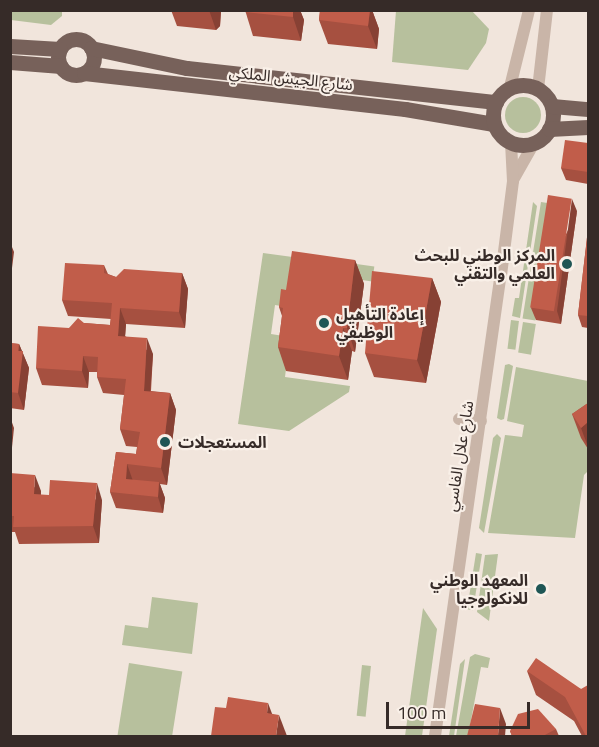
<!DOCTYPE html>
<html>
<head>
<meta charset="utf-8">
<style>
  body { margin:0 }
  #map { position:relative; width:599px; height:747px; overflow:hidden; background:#f1e5dc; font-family:"Titillium Web","Noto Sans Arabic",sans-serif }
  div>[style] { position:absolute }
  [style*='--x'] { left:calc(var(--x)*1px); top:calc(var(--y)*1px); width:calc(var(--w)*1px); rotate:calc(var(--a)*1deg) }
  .green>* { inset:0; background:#b7c09d; transform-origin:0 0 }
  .round { border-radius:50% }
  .minor>* { height:12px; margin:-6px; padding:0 6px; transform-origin:6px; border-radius:6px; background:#c9b5a8 }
  .major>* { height:15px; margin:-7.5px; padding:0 7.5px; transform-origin:7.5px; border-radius:7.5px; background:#77615a }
  .major>.ring { margin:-7.5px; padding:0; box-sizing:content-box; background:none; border:15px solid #77615a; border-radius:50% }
  .wall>* { inset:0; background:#a65040 }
  .shaded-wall>* { inset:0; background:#874134 }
  .building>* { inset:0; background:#c15d4a; transform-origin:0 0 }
  .dots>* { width:16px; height:16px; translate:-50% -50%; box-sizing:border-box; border:3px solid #f9f0e8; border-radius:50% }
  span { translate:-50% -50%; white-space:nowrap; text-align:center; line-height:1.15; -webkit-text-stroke:4.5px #f9f0e8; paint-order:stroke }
  .street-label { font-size:16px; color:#362b28 }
  .poi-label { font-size:16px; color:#362b28; font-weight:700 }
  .right { translate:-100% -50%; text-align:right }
  .left { translate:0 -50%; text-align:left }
  .frame { position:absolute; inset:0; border:12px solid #362b28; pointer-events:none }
  .scale { position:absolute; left:386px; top:702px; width:144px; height:27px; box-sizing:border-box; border:3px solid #362b28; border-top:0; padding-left:8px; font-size:18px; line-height:21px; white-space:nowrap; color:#362b28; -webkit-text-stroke:4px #f9f0e8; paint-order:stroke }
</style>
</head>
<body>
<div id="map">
  <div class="green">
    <div style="clip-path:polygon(11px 10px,62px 11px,62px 16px,51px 25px,11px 20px)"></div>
    <div style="clip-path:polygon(396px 11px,472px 11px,489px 29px,486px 43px,468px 70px,392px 62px)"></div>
    <div class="round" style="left:505px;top:97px;width:36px;height:36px"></div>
    <div style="clip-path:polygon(533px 202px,537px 206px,520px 318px,512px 316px,515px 298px,519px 298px)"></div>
    <div style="left:541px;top:202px;width:13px;height:118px;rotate:9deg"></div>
    <div style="clip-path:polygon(263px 253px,300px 258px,293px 308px,275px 305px,271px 334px,290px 337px,285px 377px,350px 386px,349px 392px,289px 431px,238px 424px)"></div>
    <div style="left:306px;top:257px;width:69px;height:15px;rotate:8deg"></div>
    <div style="left:511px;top:320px;width:8px;height:29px;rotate:7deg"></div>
    <div style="left:523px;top:322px;width:13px;height:31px;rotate:9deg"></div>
    <div style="clip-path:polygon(509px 364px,513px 366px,504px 419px,501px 420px,497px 418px,505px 365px)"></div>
    <div style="clip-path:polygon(516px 367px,588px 381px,588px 471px,584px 475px,575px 538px,488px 533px,505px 435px,522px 437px,524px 425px,507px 421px)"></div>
    <div style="clip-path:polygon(497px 434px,501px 438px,484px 533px,479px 528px,493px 438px)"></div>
    <div style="left:476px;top:553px;width:6px;height:57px;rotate:9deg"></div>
    <div style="clip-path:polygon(498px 554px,489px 621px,477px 612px,485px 555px)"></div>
    <div style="clip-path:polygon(152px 597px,198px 603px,192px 654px,122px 645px,125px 625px,148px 628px)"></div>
    <div style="clip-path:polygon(423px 608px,437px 629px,422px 736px,405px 736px)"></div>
    <div style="clip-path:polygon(475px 654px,490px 658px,488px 668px,481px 667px,468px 736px,456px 736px,470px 657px)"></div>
    <div style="clip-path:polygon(465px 659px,454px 736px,449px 736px,460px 664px)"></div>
    <div style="left:129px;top:663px;width:54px;height:74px;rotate:9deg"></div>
    <div style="left:362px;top:665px;width:9px;height:51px;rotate:6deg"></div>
  </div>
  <div class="minor">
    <div style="--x:510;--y:87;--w:79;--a:-76.1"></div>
    <div style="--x:538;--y:89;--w:80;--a:-83.5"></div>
    <div style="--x:513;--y:180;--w:43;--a:-60.4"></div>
    <div style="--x:459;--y:419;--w:22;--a:5"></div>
    <div style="--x:435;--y:736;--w:466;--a:-81.9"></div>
    <div style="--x:501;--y:275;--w:95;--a:-82.7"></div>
    <div style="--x:513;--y:181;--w:39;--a:-93"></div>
  </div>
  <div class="major">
    <div class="ring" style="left:58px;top:39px;width:21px;height:21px"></div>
    <div style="--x:10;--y:46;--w:50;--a:3.4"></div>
    <div style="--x:91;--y:48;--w:98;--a:11.8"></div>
    <div style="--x:187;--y:68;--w:311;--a:6.3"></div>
    <div style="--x:10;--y:62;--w:51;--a:4.5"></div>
    <div style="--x:84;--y:73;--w:323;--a:6.4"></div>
    <div style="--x:405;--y:109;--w:90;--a:9.6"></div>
    <div class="ring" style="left:493px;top:85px;width:45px;height:45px"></div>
    <div style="--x:552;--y:106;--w:36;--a:5"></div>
    <div style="--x:549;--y:129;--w:39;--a:-3"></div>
  </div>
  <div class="wall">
    <div style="clip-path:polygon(171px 10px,221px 10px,220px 26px,216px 30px,177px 26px)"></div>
    <div style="clip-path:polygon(245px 10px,300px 10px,304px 20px,301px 41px,253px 36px)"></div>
    <div style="clip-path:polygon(318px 10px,372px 10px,379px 29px,377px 49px,328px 44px,319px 20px,320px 11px)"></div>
    <div style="clip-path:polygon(588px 143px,588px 184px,566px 180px,561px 168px)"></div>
    <div style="clip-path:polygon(577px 211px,561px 324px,536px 320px,531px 308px)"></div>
    <div style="clip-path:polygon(588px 229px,588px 328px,582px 327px,578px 315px)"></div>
    <div style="clip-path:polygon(355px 260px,364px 284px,355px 352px,352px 351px,348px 380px,286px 371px,278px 347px,282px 316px,279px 307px,286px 290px)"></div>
    <div style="clip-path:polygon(104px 265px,108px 274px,116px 277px,182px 273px,188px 289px,185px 328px,126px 324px,125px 336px,153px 354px,151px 391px,170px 393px,176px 410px,167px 485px,160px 484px,165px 498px,163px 513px,116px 508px,110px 492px,116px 452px,136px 454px,137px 447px,126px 446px,120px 429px,124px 395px,103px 393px,97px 377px,97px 372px,89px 372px,88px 388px,42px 385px,36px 368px,69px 328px,84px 323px,110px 325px,111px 319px,68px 316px,62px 300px)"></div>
    <div style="clip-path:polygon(432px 278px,441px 302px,426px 383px,374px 377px,365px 353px)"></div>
    <div style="clip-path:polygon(10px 343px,19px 344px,29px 368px,24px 410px,10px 408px)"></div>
    <div style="clip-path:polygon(588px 403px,588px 449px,581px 438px,572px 414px)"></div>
    <div style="clip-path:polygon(10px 473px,41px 491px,41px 495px,102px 500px,99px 543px,19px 544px,15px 532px,10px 532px)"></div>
    <div style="clip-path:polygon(527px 671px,581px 689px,588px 736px,582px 736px,574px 721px,536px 695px)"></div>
    <div style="clip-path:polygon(556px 729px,559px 736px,512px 736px,510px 731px)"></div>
  </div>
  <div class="shaded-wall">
    <div style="clip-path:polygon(209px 10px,221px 10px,220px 26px,216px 30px)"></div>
    <div style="clip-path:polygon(293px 10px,300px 10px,304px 20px,301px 41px,293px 17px)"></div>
    <div style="clip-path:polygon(370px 10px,372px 10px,379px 29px,377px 49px,368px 26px)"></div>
    <div style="clip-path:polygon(572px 199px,577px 211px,561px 324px,557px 311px)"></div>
    <div style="clip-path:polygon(10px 242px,14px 252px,10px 284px)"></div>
    <div style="clip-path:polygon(355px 260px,364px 284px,355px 352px,347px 328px)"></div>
    <div style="clip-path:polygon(182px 273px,188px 289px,185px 328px,179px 312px)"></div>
    <div style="clip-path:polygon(432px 278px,441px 302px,426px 383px,417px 360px)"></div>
    <div style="clip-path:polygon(120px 308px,126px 324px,124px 352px,118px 336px)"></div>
    <div style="clip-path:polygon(343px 328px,352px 351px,348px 380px,339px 356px)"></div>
    <div style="clip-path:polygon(147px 338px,153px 354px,149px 407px,144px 391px)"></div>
    <div style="clip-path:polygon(19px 344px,29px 368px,24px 410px,18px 393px)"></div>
    <div style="clip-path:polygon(83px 356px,89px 372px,88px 388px,82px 371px)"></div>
    <div style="clip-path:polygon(170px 393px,176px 410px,167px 485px,161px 468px)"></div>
    <div style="clip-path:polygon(10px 417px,14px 428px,10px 467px)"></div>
    <div style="clip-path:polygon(588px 422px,588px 447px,581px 428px)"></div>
    <div style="clip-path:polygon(127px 464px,133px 481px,132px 495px,126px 479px)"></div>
    <div style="clip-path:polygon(35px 475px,41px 491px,40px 511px,34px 494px)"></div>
    <div style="clip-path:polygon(159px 482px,165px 498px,163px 513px,158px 497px)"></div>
    <div style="clip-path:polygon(97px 483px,102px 500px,99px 543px,93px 526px)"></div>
    <div style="clip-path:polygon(268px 703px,277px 727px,267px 713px)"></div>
    <div style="clip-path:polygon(500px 708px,506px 724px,505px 736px,498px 736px)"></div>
    <div style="clip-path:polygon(279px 715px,287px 736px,276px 736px)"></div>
  </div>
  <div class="building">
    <div style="clip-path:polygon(245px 10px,293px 10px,293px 17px,245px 12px)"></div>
    <div style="clip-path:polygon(320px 10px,370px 10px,368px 26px,319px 20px)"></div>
    <div style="clip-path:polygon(565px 140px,588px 143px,588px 172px,561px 168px)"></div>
    <div style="left:548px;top:195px;width:24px;height:114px;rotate:9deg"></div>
    <div style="clip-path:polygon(588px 229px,588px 316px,578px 315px)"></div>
    <div style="clip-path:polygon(292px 251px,355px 260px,347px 328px,343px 328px,339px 356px,278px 347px,283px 308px,279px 307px,281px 289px,286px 290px)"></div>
    <div style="clip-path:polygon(65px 263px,104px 265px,104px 273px,116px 277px,124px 269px,182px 273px,179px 312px,120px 308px,118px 336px,147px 338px,144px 391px,170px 393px,161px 468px,127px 464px,126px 479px,159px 482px,158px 497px,110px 492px,116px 452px,136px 454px,140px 432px,120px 429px,126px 379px,97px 377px,98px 357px,83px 356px,82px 371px,36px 368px,38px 326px,69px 328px,78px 318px,84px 323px,110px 325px,112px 303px,62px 300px)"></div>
    <div style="clip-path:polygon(372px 271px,432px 278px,417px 360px,365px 353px)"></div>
    <div style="clip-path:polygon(10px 343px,19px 344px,18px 351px,23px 351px,18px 393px,10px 392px)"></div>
    <div style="clip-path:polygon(588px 403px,588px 422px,581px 428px,572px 414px)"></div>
    <div style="clip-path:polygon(10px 473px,35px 475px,34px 494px,49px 495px,50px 480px,97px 483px,93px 526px,13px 527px,14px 516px,10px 516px)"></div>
    <div style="clip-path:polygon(536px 658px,581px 689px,588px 685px,588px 736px,586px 736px,565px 697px,527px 671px)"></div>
    <div style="clip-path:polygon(228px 697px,268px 703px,267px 713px,279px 715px,276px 736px,211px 736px,215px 707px,226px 708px)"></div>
    <div style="clip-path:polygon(475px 704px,500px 708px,498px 736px,467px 736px)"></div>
    <div style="clip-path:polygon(538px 709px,556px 729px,543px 736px,512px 736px,510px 731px,518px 714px)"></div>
  </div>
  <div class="dots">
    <div style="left:567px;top:264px;background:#1f5655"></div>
    <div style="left:324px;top:323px;background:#1f5655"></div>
    <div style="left:165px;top:442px;background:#1f5655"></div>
    <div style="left:541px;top:589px;background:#1f5655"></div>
  </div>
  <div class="street-label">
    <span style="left:291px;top:78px;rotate:6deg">شارع الجيش الملكي</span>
    <span style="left:459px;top:456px;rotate:-81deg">شارع علال الفاسي</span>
  </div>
  <div class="poi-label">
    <span class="right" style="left:555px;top:264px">المركز الوطني للبحث<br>العلمي والتقني</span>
    <span class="left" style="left:336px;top:323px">إعادة التأهيل<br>الوظيفي</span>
    <span class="left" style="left:178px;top:442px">المستعجلات</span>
    <span class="right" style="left:528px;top:589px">المعهد الوطني<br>للانكولوجيا</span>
  </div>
  <div class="frame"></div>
  <div class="scale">100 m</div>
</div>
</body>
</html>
